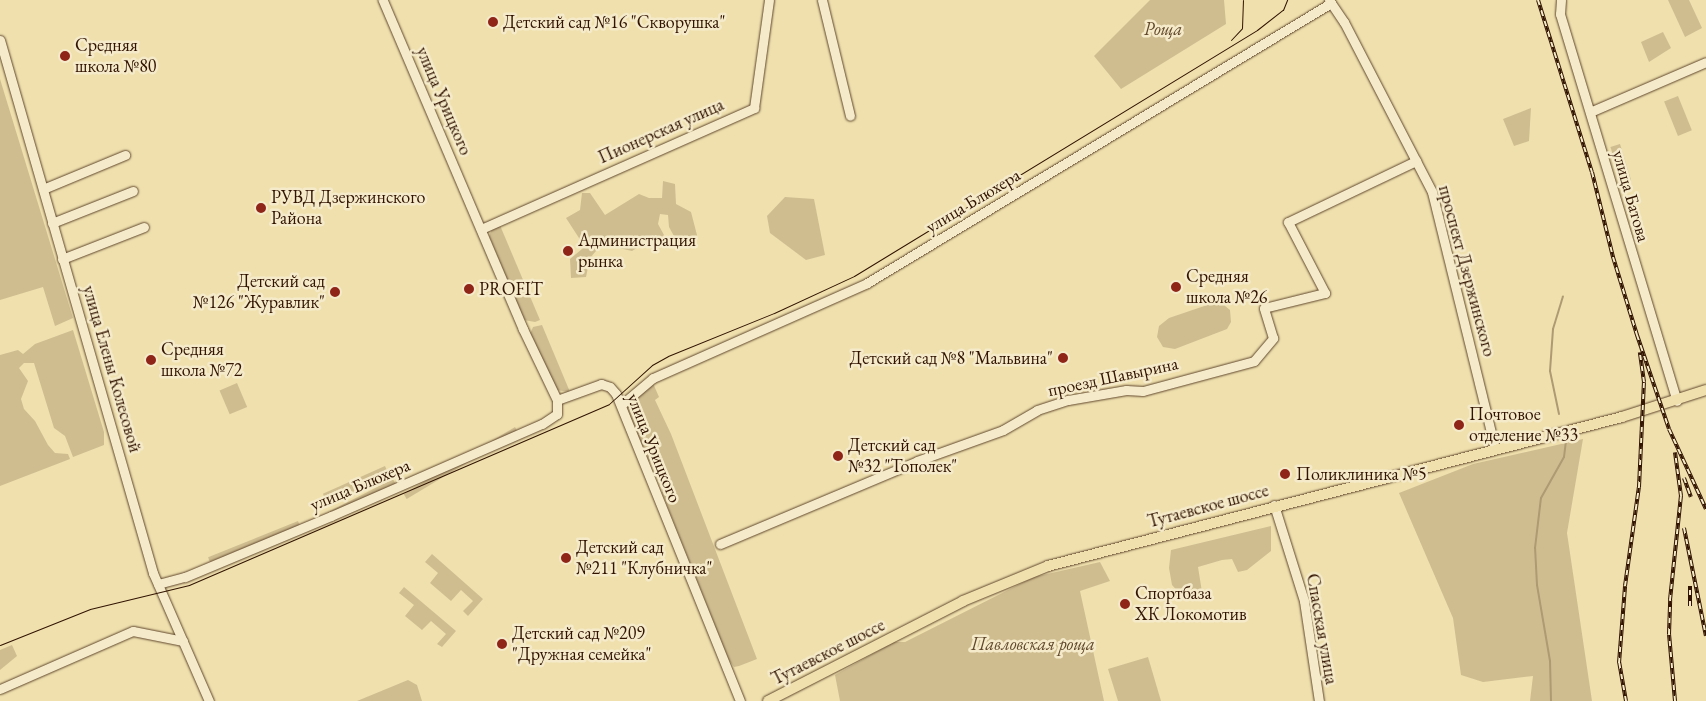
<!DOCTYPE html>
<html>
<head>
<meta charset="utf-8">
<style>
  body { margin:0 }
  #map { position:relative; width:1706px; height:701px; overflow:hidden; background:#efe0ae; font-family:"EB Garamond",serif }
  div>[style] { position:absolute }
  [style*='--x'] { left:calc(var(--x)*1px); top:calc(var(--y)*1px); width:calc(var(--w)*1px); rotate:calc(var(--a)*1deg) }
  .green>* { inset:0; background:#cfbd90; transform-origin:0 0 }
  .stream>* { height:2px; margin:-1px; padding:0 1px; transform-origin:1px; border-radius:1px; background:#ae9a73 }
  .roads { filter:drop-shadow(0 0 1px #60462c) drop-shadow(0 0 1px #60462c) }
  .minor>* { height:9px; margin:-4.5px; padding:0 4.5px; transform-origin:4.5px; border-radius:4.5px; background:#f5ebca }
  .major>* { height:10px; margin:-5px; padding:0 5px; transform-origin:5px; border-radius:5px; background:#efe0ae }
  .tram>* { height:1px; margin:-0.5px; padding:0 0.5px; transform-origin:0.5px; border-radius:0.5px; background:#311300 }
  .rail>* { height:4px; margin-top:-2px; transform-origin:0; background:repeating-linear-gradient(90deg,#f5ebca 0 5.5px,#311300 0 11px); box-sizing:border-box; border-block:1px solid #311300 }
  .dots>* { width:14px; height:14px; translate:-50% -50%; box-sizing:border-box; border:2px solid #f5ebca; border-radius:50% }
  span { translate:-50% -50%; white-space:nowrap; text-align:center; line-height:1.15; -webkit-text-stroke:5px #f5ebca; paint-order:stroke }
  .poi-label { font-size:18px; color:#311300 }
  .left { translate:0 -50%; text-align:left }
  .right { translate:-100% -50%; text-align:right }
  .park-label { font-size:18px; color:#60462b; font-style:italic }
  .street-label { font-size:18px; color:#311300 }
</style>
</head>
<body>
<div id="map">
  <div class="green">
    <div style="clip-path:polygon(1150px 0,1224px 0,1226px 24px,1121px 89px,1094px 56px)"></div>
    <div style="clip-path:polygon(1668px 0,1689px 0,1702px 28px,1685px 37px)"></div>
    <div style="clip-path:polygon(1663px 32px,1671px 48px,1649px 62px,1641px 42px)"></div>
    <div style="clip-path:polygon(0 79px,73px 318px,55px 326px,43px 287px,0 300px)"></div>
    <div style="left:1678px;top:96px;width:37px;height:15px;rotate:68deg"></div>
    <div style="clip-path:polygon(1531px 108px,1529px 141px,1514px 146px,1503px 119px)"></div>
    <div style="left:1620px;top:144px;width:38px;height:10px;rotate:73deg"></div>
    <div style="clip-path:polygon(663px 181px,675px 184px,676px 204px,691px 212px,697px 235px,690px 243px,680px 247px,669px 227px,668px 215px,660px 214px,658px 224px,664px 235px,657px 241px,651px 239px,632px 251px,602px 244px,590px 258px,586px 277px,571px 278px,570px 259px,582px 249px,579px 238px,566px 218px,580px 210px,582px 193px,590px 193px,605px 215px,639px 194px,649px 198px,662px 198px)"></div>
    <div style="clip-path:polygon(785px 197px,814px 199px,825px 255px,806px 260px,770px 233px,767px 216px)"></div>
    <div style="clip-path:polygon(499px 223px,540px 320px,535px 322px,524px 320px,489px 236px,493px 227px)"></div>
    <div style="clip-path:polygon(1219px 301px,1230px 310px,1231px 322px,1227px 329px,1175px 349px,1163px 347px,1157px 337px,1159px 326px,1169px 318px)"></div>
    <div style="clip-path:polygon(542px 325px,570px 392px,556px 390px,530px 334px,533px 327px)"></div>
    <div style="clip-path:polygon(73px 330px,104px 432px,104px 445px,73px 457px,65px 436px,54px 428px,34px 363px,24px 363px,19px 368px,28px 381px,21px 399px,24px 409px,35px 421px,48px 445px,55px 453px,68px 454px,70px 459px,0 486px,0 355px,18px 350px,23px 354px,35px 344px)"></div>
    <div style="clip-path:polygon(652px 381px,659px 397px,655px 400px,671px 434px,757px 659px,739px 666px,734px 667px,729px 660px,662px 493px,662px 478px,657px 466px,648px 460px,627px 410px,628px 403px)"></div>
    <div style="left:237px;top:383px;width:26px;height:19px;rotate:67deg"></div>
    <div style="left:515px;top:427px;width:6px;height:130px;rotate:59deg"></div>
    <div style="clip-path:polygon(1583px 439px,1567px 533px,1592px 701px,1530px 701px,1533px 676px,1483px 682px,1461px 675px,1453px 618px,1399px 493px,1473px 464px)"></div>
    <div style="left:385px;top:466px;width:12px;height:68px;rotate:66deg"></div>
    <div style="left:393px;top:479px;width:7px;height:71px;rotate:63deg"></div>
    <div style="left:298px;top:521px;width:5px;height:97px;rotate:68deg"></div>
    <div style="clip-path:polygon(1271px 526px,1271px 551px,1247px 570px,1238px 572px,1232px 559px,1222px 560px,1198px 567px,1202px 592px,1182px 596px,1172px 585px,1169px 568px,1171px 550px)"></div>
    <div style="clip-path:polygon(432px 554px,483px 599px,468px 616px,463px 611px,473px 601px,461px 590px,451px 601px,430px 583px,438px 573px,425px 562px)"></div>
    <div style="clip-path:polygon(1100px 562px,1110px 581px,1080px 591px,1104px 701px,840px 701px,835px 675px,894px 642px,905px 642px,1034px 577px)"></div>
    <div style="clip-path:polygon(404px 587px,456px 631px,442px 647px,437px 644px,446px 634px,431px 621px,422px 630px,405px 616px,414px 605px,399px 593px)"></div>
    <div style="clip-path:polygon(12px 645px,17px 656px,0 670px,0 650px)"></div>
    <div style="clip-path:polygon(1148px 657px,1161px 701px,1118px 701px,1108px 669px)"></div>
    <div style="clip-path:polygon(408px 680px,417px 685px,422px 701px,357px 701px)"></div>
  </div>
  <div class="stream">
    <div style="--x:1559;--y:414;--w:44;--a:-101.8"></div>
    <div style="--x:1550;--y:371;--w:42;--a:-85.9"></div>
    <div style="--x:1553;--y:329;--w:34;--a:-73"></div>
    <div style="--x:1551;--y:701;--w:40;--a:-91.4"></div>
    <div style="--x:1550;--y:661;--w:77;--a:-99.7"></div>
    <div style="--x:1537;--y:585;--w:37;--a:-93"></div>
    <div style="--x:1535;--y:548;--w:50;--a:-83.2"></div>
    <div style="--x:1541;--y:498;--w:47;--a:-60.7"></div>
    <div style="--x:1564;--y:457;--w:17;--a:-83"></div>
  </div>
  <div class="roads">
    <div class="minor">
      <div style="--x:822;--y:0;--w:119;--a:76.4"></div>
      <div style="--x:1329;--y:0;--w:27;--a:56"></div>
      <div style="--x:1344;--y:22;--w:191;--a:62.6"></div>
      <div style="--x:1432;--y:192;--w:265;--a:76.2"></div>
      <div style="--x:1561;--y:0;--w:14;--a:94"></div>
      <div style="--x:1560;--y:14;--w:404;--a:73.2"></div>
      <div style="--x:0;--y:40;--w:555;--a:73.98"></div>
      <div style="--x:153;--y:573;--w:140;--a:66.4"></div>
      <div style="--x:1590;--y:112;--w:126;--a:-23.3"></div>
      <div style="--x:43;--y:189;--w:89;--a:-22.5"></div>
      <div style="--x:52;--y:223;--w:87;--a:-21.6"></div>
      <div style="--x:481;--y:229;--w:299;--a:-23.9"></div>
      <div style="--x:754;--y:108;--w:109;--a:-82.1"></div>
      <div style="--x:62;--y:259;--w:88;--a:-21.3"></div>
      <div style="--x:557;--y:400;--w:47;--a:-20"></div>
      <div style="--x:601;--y:384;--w:9;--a:18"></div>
      <div style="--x:610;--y:387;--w:9;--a:49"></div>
      <div style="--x:616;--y:394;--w:331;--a:68"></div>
      <div style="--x:621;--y:405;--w:42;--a:-40.2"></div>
      <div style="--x:653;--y:378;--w:234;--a:-23.9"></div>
      <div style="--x:867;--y:283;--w:542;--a:-31.11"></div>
      <div style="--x:1274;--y:505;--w:101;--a:72.6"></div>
      <div style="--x:1304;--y:601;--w:101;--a:81.5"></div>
      <div style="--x:720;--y:544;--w:214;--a:-22.8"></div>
      <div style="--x:917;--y:461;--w:91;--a:-19.8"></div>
      <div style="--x:1003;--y:430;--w:39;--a:-30"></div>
      <div style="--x:1037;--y:410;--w:33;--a:-18"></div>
      <div style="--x:1068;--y:400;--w:59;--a:-9.8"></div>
      <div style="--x:1126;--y:390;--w:17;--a:3"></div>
      <div style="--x:1143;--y:391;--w:115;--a:-15.1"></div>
      <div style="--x:1254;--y:361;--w:30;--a:-50"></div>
      <div style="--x:1273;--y:338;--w:31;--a:-107"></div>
      <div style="--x:1264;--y:308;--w:63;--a:-13.8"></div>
      <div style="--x:1325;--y:293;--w:80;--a:-117.5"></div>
      <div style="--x:1288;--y:222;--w:142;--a:-25.5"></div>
      <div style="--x:158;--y:584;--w:28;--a:-15"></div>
      <div style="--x:185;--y:577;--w:158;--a:-22.7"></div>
      <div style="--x:331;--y:516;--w:230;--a:-23.6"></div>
      <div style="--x:542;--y:424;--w:18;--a:-34"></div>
      <div style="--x:557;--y:414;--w:14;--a:-90"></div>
      <div style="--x:557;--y:400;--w:79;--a:-115.6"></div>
      <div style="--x:523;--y:329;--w:358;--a:-113.1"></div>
      <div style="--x:0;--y:689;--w:145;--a:-23.6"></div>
      <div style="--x:133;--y:631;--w:51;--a:11.3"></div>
    </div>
    <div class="major">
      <div style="--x:768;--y:701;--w:219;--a:-27.1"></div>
      <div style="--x:963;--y:601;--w:92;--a:-22.4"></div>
      <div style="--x:1048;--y:566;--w:593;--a:-14.55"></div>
      <div style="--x:1622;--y:417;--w:88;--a:-17.8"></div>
    </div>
  </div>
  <div class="tram">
    <div style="--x:1231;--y:40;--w:16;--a:-47"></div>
    <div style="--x:1242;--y:28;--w:28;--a:-88"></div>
    <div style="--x:0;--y:645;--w:97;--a:-21.8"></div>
    <div style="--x:90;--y:609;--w:102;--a:-13.6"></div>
    <div style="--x:189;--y:585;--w:457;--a:-23.3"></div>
    <div style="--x:609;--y:404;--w:58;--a:-42.2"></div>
    <div style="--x:652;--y:365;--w:18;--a:-29"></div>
    <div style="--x:668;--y:356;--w:114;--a:-22.1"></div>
    <div style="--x:774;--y:313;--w:88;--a:-24.8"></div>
    <div style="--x:854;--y:276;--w:472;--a:-31.4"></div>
    <div style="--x:1257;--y:30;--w:33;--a:-38"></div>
    <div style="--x:1283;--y:10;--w:11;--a:-68"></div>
  </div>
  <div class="rail">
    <div style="--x:1538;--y:0;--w:180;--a:72.6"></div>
    <div style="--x:1592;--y:172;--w:88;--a:76.1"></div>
    <div style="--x:1613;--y:257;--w:82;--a:72.9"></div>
    <div style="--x:1637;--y:335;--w:99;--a:71.2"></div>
    <div style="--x:1669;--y:429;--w:88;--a:65.2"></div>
    <div style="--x:1684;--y:478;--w:20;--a:70"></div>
    <div style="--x:1684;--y:528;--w:110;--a:78.5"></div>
    <div style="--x:1690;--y:606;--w:20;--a:-90"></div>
    <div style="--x:1626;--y:701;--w:39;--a:-100"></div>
    <div style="--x:1619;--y:663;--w:77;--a:-85.5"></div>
    <div style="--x:1625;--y:586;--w:100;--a:-82"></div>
    <div style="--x:1639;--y:487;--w:105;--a:-87.3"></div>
    <div style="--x:1644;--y:382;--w:30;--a:-98"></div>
    <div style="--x:1675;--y:701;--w:67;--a:-95.1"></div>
    <div style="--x:1669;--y:634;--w:34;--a:-88"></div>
    <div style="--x:1670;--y:600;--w:105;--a:-84"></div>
    <div style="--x:1681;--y:496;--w:44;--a:-97.8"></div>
  </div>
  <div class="dots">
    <div style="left:493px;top:22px;background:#8f2418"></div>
    <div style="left:65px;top:56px;background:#8f2418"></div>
    <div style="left:261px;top:208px;background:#8f2418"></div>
    <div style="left:568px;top:251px;background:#8f2418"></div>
    <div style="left:1176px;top:287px;background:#8f2418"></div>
    <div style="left:469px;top:289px;background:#8f2418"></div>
    <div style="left:335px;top:292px;background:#8f2418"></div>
    <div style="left:1063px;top:358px;background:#8f2418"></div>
    <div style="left:151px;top:360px;background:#8f2418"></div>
    <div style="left:1459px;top:425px;background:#8f2418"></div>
    <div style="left:838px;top:456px;background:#8f2418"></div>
    <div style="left:1285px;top:474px;background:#8f2418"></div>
    <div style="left:566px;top:558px;background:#8f2418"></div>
    <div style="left:1125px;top:604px;background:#8f2418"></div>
    <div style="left:502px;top:644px;background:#8f2418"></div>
  </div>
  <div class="poi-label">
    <span class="left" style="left:503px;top:22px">Детский сад №16 "Скворушка"</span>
    <span class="left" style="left:75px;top:56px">Средняя<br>школа №80</span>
    <span class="left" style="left:271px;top:208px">РУВД Дзержинского<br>Района</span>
    <span class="left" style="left:578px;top:251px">Администрация<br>рынка</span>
    <span class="left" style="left:1186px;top:287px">Средняя<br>школа №26</span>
    <span class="right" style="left:325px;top:292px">Детский сад<br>№126 "Журавлик"</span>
    <span class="left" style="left:479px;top:289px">PROFIT</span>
    <span class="left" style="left:161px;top:360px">Средняя<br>школа №72</span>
    <span class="right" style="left:1053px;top:358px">Детский сад №8 "Мальвина"</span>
    <span class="left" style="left:1469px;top:425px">Почтовое<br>отделение №33</span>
    <span class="left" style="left:848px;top:456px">Детский сад<br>№32 "Тополек"</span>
    <span class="left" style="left:1296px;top:474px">Поликлиника №5</span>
    <span class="left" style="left:576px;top:558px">Детский сад<br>№211 "Клубничка"</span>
    <span class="left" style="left:1135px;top:604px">Спортбаза<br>ХК Локомотив</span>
    <span class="left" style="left:512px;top:644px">Детский сад №209<br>"Дружная семейка"</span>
  </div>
  <div class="park-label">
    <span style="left:1163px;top:29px">Роща</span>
    <span style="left:1033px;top:644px">Павловская роща</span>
  </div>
  <div class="street-label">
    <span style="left:444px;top:101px;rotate:67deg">улица Урицкого</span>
    <span style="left:661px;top:131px;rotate:-24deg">Пионерская улица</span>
    <span style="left:1631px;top:196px;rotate:74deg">улица Батова</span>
    <span style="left:973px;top:201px;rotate:-31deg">улица Блюхера</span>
    <span style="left:1467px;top:271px;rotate:75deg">проспект Дзержинского</span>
    <span style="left:112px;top:369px;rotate:74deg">улица Елены Колесовой</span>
    <span style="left:1113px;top:377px;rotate:-12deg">проезд Шавырина</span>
    <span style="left:654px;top:448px;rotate:68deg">улица Урицкого</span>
    <span style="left:360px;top:485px;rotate:-23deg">улица Блюхера</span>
    <span style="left:1208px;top:506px;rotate:-15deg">Тутаевское шоссе</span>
    <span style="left:1322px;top:629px;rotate:80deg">Спасская улица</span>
    <span style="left:828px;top:652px;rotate:-27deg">Тутаевское шоссе</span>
  </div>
</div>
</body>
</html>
